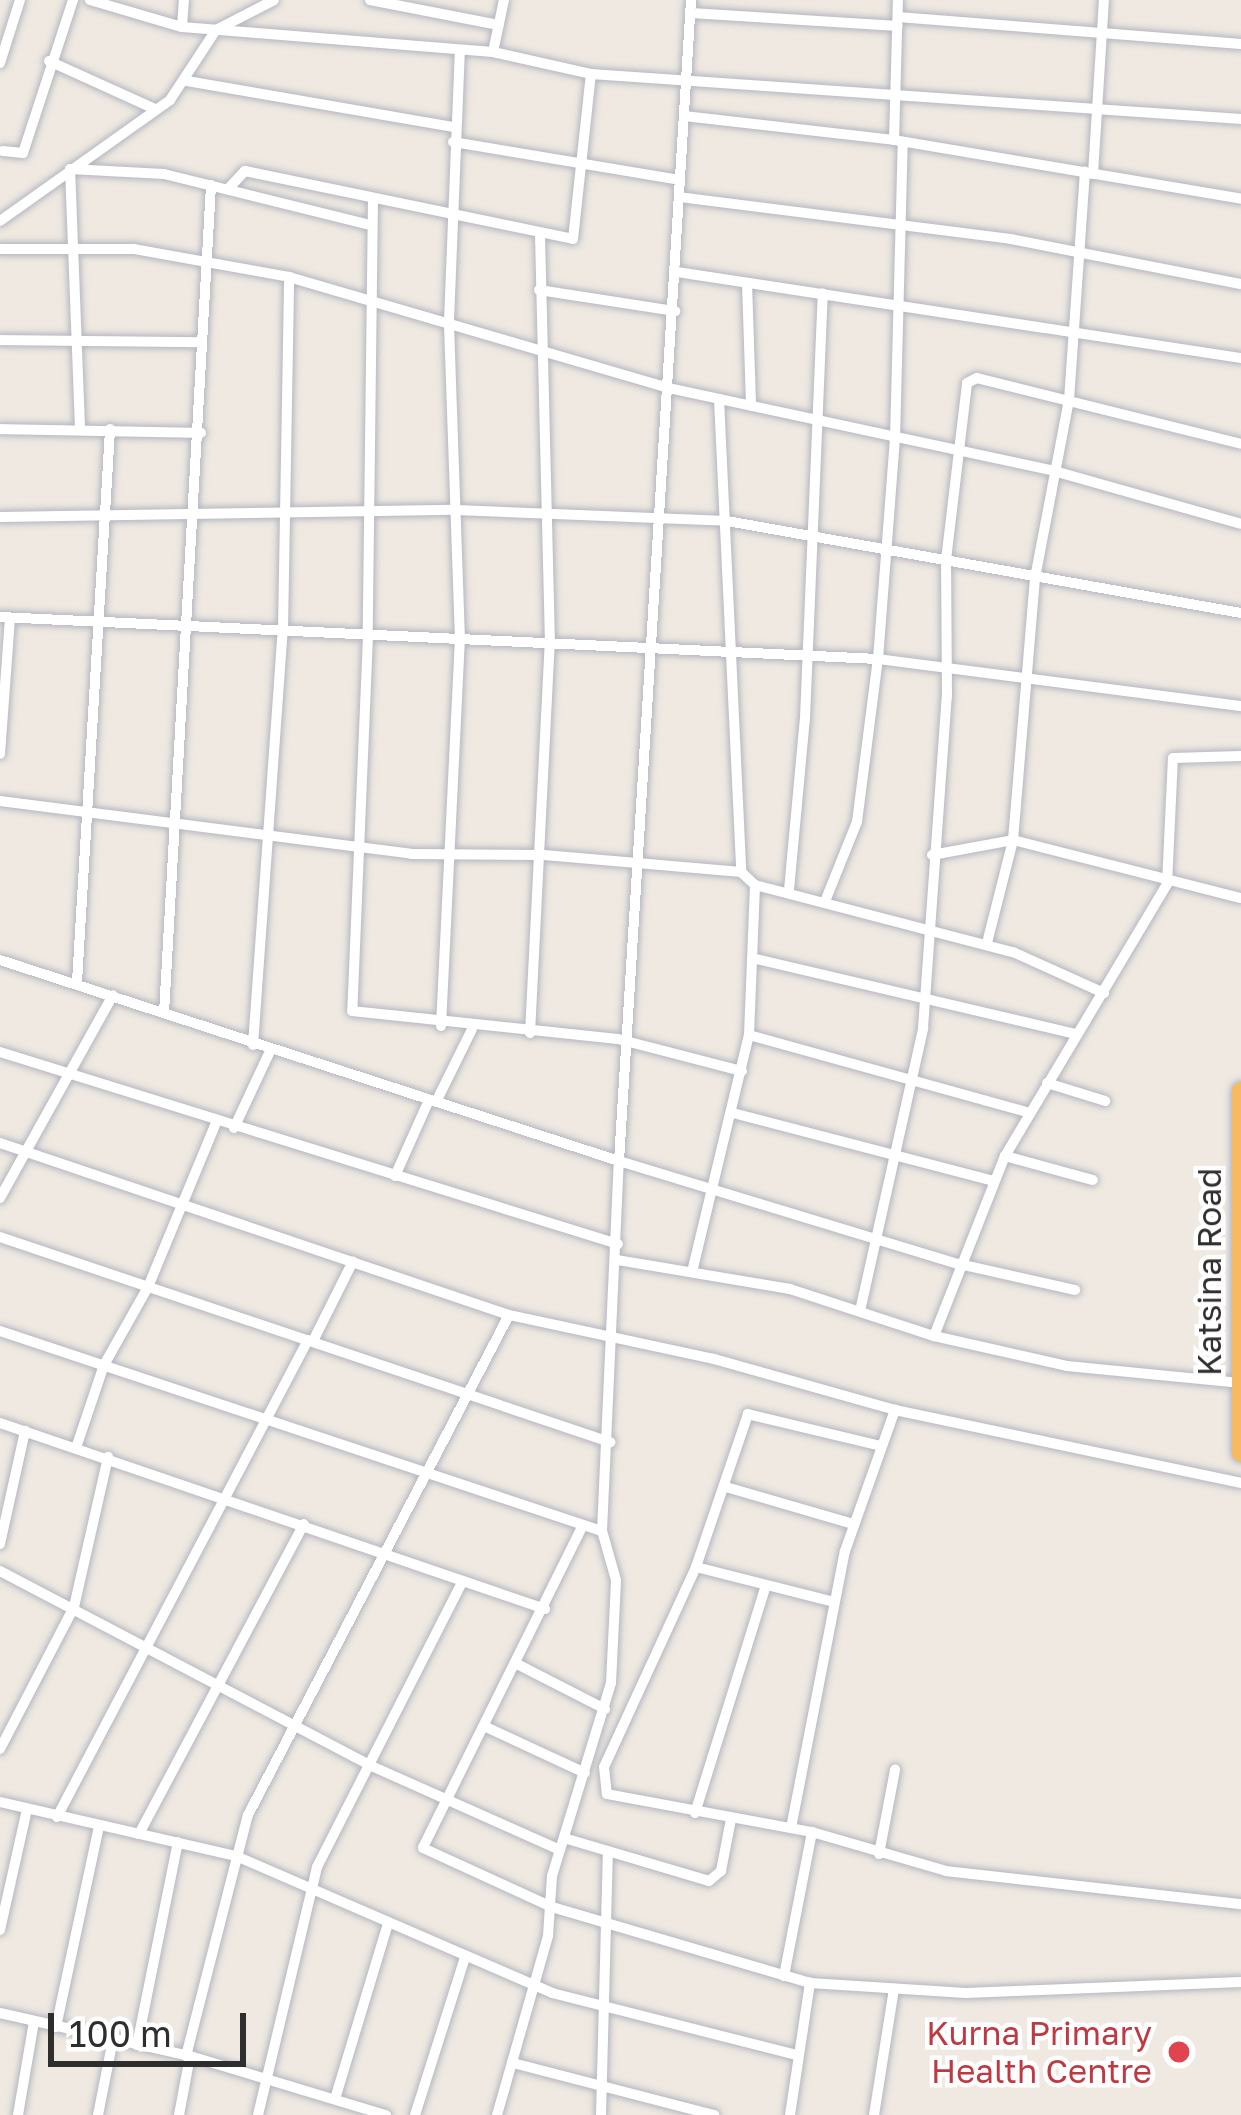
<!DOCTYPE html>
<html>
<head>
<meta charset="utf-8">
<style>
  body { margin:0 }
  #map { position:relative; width:1241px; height:2115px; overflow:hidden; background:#efe9e1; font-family:"Golos Text",sans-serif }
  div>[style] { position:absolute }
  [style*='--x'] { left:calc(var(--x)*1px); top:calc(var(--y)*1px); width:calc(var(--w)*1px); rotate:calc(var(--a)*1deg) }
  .roads { filter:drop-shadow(0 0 3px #b4b7c1) drop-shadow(0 0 3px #b4b7c1) }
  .minor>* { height:10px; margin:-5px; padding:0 5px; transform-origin:5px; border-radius:5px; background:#fff }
  .trunk>* { height:18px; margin:-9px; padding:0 9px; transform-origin:9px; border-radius:9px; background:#f8ba60 }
  .dots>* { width:33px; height:33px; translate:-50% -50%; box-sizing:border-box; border:6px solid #fff; border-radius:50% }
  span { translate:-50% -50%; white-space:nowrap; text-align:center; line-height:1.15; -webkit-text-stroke:9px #fff; paint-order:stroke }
  .street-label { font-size:33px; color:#2e2e2e }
  .health-label { font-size:33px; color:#be3a42 }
  .right { translate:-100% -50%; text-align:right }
  .scale { position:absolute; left:48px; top:2013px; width:198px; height:54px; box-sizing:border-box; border:6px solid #2e2e2e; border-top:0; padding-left:15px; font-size:36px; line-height:42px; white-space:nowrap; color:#2e2e2e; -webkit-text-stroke:9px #fff; paint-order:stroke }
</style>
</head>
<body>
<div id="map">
  <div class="roads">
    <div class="minor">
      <div style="--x:90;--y:0;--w:96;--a:16.4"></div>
      <div style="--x:182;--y:27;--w:312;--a:4.6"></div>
      <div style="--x:493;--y:52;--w:100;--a:12.7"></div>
      <div style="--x:591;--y:74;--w:652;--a:3.96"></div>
      <div style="--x:370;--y:0;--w:131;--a:11"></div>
      <div style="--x:691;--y:13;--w:207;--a:3.6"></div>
      <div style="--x:898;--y:17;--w:344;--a:4.5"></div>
      <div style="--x:182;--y:27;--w:27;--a:-86"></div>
      <div style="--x:493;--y:52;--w:53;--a:-78.1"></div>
      <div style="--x:49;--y:61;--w:116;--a:24.4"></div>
      <div style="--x:0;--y:63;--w:66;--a:-72.4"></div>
      <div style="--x:187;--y:81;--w:271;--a:9.8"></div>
      <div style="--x:684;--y:116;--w:211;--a:6.5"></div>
      <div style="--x:894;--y:140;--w:352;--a:9.6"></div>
      <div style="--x:894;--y:140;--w:140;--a:-88.4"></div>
      <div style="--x:453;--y:142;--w:229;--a:9.5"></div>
      <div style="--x:3;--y:151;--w:20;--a:6"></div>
      <div style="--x:23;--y:153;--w:161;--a:-71.9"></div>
      <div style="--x:1093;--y:174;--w:174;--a:-86.4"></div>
      <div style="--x:228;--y:189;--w:25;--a:-47"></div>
      <div style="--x:245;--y:171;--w:335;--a:11.7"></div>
      <div style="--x:573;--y:239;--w:166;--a:-83.8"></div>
      <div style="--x:679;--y:197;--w:335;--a:7.2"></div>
      <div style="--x:1011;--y:239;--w:234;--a:11.1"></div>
      <div style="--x:373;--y:198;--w:438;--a:90.7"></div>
      <div style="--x:368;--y:636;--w:375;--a:92.4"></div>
      <div style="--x:352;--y:1011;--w:267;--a:6"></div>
      <div style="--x:618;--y:1039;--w:128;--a:14.5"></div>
      <div style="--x:0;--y:221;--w:209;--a:-35.4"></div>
      <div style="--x:170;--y:100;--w:84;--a:-56.7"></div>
      <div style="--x:216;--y:30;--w:65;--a:-27.3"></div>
      <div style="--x:0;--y:249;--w:134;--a:0"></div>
      <div style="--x:134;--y:249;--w:158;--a:10.2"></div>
      <div style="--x:289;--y:277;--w:395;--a:16.3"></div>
      <div style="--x:668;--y:388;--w:395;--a:12.1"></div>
      <div style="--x:1054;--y:471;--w:194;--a:15.8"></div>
      <div style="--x:677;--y:272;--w:571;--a:8.67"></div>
      <div style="--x:747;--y:283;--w:123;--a:88.1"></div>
      <div style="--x:539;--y:290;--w:138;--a:8.8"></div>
      <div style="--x:0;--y:340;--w:199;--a:0.6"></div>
      <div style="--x:719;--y:399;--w:474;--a:87.3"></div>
      <div style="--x:80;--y:428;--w:259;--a:-92.2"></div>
      <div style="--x:70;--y:169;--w:94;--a:3"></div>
      <div style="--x:164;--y:174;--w:212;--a:13.9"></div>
      <div style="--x:0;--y:429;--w:201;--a:1.1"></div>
      <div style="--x:0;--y:517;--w:456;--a:-0.9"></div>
      <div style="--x:456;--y:510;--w:271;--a:2.3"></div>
      <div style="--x:727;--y:521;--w:522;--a:10.15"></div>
      <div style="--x:0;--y:617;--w:879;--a:2.74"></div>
      <div style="--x:878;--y:659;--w:366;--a:7.4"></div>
      <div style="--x:0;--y:754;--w:136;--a:-85.8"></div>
      <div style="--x:0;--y:801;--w:414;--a:7.3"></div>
      <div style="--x:411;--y:854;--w:133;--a:0.4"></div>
      <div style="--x:544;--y:855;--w:198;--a:4.9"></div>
      <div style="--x:741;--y:872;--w:19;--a:43"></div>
      <div style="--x:755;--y:885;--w:267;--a:14.6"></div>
      <div style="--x:1013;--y:952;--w:100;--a:24.3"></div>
      <div style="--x:932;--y:855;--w:82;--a:-10.5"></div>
      <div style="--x:1013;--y:840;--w:235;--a:14.3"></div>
      <div style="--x:789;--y:890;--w:173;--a:-84.7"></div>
      <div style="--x:805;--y:718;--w:425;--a:-87.6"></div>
      <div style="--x:826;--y:899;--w:83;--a:-68.1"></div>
      <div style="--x:857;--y:822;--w:164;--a:-82.7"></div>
      <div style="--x:878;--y:659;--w:221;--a:-85.6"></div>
      <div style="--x:895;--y:439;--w:297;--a:-88.5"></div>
      <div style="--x:987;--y:943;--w:106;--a:-75.8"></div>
      <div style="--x:1013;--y:840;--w:263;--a:-85.2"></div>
      <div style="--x:1035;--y:578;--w:181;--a:-79.2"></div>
      <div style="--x:1069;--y:400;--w:229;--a:-86"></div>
      <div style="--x:752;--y:958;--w:333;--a:13.2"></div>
      <div style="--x:0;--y:960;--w:651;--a:17.99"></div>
      <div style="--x:619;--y:1161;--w:355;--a:16.9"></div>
      <div style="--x:959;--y:1264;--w:119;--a:12.6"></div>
      <div style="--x:77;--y:982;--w:554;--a:-86.58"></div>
      <div style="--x:164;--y:1013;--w:829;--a:-86.75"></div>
      <div style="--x:441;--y:1026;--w:386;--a:-87.2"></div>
      <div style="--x:460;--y:640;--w:319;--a:-92"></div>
      <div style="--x:449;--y:321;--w:270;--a:-87.7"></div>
      <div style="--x:530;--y:1033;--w:390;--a:-87.1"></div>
      <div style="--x:550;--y:644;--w:408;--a:-91.4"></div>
      <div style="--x:749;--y:1035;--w:292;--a:15.5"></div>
      <div style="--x:253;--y:1045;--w:416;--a:-85.9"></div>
      <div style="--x:283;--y:630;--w:353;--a:-89"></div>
      <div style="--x:0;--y:1052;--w:647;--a:17.26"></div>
      <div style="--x:1047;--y:1083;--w:61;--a:17.2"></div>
      <div style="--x:436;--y:1102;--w:81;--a:-63.7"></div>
      <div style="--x:733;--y:1113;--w:270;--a:14.6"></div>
      <div style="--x:234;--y:1128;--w:85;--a:-64.9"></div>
      <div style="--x:0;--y:1143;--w:537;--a:18.67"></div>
      <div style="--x:509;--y:1315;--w:210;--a:12.1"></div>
      <div style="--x:714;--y:1359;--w:188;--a:15.7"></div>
      <div style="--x:895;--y:1410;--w:354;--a:11.9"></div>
      <div style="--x:1005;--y:1156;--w:91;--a:15.3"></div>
      <div style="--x:395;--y:1176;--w:83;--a:-65.9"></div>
      <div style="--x:0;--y:1198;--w:232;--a:-60.9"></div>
      <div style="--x:0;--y:1237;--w:644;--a:18.58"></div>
      <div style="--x:617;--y:1260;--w:175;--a:9.5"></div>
      <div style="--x:790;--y:1289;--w:151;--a:18.1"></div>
      <div style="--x:934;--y:1336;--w:136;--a:12.7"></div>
      <div style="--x:1067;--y:1366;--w:173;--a:5.6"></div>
      <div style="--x:692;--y:1272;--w:244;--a:-76.5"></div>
      <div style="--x:749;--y:1035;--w:150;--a:-87.7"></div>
      <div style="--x:860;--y:1311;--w:290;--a:-77.4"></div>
      <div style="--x:923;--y:1028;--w:332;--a:-85.9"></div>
      <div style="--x:947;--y:697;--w:137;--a:-90.4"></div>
      <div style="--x:946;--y:560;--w:178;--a:-83.2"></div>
      <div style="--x:967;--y:383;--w:11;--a:-27"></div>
      <div style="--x:977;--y:378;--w:272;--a:14"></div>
      <div style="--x:0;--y:1331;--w:634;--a:18.38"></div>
      <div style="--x:934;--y:1336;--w:193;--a:-68.5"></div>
      <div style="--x:1005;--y:1156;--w:317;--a:-59.2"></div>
      <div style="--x:1167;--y:884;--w:126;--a:-87.3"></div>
      <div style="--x:1173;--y:758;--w:68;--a:-1.7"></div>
      <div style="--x:313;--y:1341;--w:89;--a:-63.4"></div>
      <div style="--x:0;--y:1423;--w:576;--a:18.84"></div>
      <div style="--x:881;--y:1446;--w:137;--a:-166.5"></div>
      <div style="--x:748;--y:1414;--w:162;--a:108.8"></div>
      <div style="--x:696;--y:1567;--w:220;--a:114.7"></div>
      <div style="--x:604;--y:1767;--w:27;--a:84"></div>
      <div style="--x:607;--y:1794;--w:208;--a:10.5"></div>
      <div style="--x:812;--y:1832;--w:140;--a:16.2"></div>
      <div style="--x:946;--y:1871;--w:297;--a:6.4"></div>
      <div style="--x:76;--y:1448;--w:88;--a:-71.4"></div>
      <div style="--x:104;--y:1365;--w:90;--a:-60.6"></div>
      <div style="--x:148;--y:1287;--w:178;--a:-67.5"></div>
      <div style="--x:726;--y:1487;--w:132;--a:16.2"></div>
      <div style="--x:583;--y:1525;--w:360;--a:116.4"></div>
      <div style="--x:423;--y:1848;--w:142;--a:24.6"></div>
      <div style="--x:552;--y:1907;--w:269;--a:16.4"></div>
      <div style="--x:810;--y:1983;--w:156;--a:3.7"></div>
      <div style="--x:966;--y:1993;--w:275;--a:-2.3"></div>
      <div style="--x:0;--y:1544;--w:116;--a:-77.5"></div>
      <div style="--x:696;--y:1567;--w:142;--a:14.2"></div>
      <div style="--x:0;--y:1571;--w:415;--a:27.7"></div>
      <div style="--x:367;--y:1764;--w:211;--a:24"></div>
      <div style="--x:517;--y:1664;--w:99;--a:27.1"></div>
      <div style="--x:486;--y:1727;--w:109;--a:24.9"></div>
      <div style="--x:0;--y:1749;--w:160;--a:-62.5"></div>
      <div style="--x:74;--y:1607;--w:154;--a:-77.2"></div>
      <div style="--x:0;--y:1802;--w:242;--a:12.9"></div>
      <div style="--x:236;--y:1856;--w:344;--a:23.4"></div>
      <div style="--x:552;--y:1993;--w:253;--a:14.2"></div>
      <div style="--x:695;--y:1813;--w:236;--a:-72.7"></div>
      <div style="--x:57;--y:1817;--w:539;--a:-62.25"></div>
      <div style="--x:791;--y:1828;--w:282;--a:-79"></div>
      <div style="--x:845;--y:1551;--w:150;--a:-70.5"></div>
      <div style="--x:139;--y:1834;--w:351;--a:-62"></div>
      <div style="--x:564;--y:1838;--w:151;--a:16.5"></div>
      <div style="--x:709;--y:1881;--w:16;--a:-40"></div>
      <div style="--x:721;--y:1871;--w:53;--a:-79.1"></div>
      <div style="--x:879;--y:1854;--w:86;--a:-79.2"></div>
      <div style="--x:0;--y:1930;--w:124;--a:-77.4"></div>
      <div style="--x:784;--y:1976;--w:147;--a:-79"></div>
      <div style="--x:0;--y:2013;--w:195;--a:12.8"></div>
      <div style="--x:190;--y:2056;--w:205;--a:16.8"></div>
      <div style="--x:56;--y:2027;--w:206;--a:-77.9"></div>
      <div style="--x:137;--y:2045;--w:207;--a:-78.6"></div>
      <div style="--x:186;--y:2056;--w:249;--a:-75.6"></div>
      <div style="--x:248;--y:1815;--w:564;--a:-62.44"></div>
      <div style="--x:513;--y:2063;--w:208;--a:14.5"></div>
      <div style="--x:335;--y:2099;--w:184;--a:-73.2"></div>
      <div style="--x:18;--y:2115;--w:95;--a:-80.3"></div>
      <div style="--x:98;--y:2115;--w:77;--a:-78.8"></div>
      <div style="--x:179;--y:2115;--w:60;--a:-79.4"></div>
      <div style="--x:258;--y:2115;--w:255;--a:-76.6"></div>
      <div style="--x:317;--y:1867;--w:321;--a:-63"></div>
      <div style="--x:415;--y:2115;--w:166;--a:-72.4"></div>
      <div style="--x:497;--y:2115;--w:186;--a:-74.1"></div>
      <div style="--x:548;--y:1936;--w:60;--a:-86.2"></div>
      <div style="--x:552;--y:1876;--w:202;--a:-73"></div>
      <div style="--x:611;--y:1683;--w:103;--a:-87.2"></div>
      <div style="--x:616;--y:1580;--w:51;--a:-105.9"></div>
      <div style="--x:602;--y:1531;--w:370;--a:-87.4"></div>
      <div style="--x:619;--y:1161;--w:1163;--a:-86.45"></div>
      <div style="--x:601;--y:2115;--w:263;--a:-88.5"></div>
      <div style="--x:790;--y:2115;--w:134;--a:-81.4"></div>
      <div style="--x:874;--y:2115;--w:128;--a:-81"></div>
    </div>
    <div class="trunk">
      <div style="--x:1241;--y:1091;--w:362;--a:90"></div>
    </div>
  </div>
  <div class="dots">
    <div style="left:1179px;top:2052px;background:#e0444e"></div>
  </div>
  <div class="street-label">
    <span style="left:1209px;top:1272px;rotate:-90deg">Katsina Road</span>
  </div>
  <div class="health-label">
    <span class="right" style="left:1152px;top:2052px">Kurna Primary<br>Health Centre</span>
  </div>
  <div class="scale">100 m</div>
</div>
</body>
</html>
